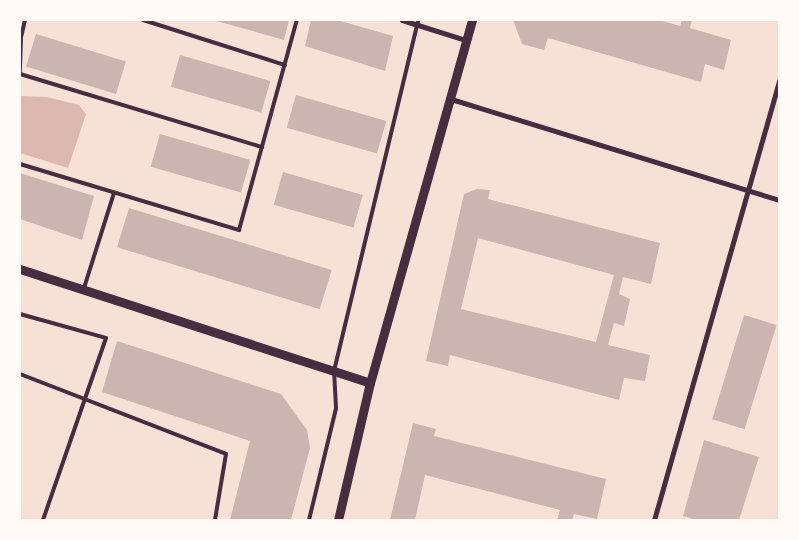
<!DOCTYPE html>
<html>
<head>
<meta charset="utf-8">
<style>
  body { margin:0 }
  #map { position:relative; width:799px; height:540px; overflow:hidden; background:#f7e1d7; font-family:"Titillium Web",sans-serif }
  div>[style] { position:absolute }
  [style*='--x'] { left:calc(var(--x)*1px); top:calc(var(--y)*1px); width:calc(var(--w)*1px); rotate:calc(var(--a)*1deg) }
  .water>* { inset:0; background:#dcb8b0 }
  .building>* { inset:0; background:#ccb4b1; transform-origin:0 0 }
  .service>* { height:4px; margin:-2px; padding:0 2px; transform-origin:2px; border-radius:2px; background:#4a2c40 }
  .minor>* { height:5px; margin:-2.5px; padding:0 2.5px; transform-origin:2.5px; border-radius:2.5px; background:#4a2c40 }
  .tertiary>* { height:9px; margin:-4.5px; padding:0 4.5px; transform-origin:4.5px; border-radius:4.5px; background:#4a2c40 }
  span { translate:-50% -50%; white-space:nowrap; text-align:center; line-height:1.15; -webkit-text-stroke:4.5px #fffaf5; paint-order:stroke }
  .frame { position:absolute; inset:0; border:21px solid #fffaf5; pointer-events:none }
</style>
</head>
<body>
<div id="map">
  <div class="water">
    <div style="clip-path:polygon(20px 96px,47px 97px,79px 105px,86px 114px,68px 168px,20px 153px)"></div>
  </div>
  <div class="building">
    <div style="clip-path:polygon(213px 20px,289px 20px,284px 40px)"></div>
    <div style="clip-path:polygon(311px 20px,337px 20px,393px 36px,385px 71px,305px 46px)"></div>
    <div style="clip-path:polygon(513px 20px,659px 20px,680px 26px,682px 20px,692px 20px,690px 28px,731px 40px,724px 70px,705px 64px,701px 82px,548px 38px,544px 50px,522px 44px)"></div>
    <div style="left:36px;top:34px;width:94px;height:34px;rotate:17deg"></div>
    <div style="left:180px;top:55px;width:94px;height:33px;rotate:16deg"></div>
    <div style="left:296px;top:95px;width:94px;height:34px;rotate:16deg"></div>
    <div style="left:160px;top:134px;width:94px;height:34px;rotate:16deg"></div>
    <div style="left:283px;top:172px;width:83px;height:34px;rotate:16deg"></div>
    <div style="clip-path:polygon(20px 173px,94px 196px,82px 240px,20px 219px)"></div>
    <div style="clip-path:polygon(evenodd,477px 189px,490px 190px,488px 199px,660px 243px,651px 284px,623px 277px,619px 294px,630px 299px,624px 326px,614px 323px,608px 345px,650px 355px,645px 381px,624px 378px,619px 400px,450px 355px,448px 366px,426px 361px,464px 194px,477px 189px,478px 238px,614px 275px,596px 342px,461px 309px,478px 238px)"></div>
    <div style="left:129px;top:208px;width:212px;height:41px;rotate:17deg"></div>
    <div style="left:744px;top:315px;width:34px;height:109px;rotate:17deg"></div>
    <div style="clip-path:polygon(117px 341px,281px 394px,307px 430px,310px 448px,291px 520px,230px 520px,250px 441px,102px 392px)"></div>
    <div style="clip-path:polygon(413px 423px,436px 429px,434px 436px,606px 479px,597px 519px,574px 514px,572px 520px,557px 520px,560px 510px,425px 475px,415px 520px,390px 520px)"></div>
    <div style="clip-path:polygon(704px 440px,759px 457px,739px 520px,696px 520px,683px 516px)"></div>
  </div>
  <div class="service">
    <div style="--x:25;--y:20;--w:18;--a:103"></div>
    <div style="--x:21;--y:38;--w:36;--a:92"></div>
    <div style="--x:20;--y:74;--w:253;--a:16.8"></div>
    <div style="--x:143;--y:20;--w:149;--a:17.6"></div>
    <div style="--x:20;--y:164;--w:229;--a:16.8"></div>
    <div style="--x:239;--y:230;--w:218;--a:-74.6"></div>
    <div style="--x:84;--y:288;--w:100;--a:-72.5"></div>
    <div style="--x:20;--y:314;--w:89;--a:15.6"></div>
    <div style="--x:106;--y:338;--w:193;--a:109.1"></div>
    <div style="--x:20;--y:374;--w:221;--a:21.2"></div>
    <div style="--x:226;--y:454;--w:67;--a:99.5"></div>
    <div style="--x:309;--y:520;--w:115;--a:-76.4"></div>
    <div style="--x:336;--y:408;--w:37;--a:-93"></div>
    <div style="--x:334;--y:371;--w:361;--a:-76.5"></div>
  </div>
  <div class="minor">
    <div style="--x:402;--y:20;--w:67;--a:17.4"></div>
    <div style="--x:451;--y:99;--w:343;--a:17.1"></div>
    <div style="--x:654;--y:520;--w:457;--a:-74.1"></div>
  </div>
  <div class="tertiary">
    <div style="--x:20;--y:269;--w:368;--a:18"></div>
    <div style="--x:338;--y:520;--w:141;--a:-76.9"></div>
    <div style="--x:370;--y:383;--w:377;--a:-74.3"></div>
  </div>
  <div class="frame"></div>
</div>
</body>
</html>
